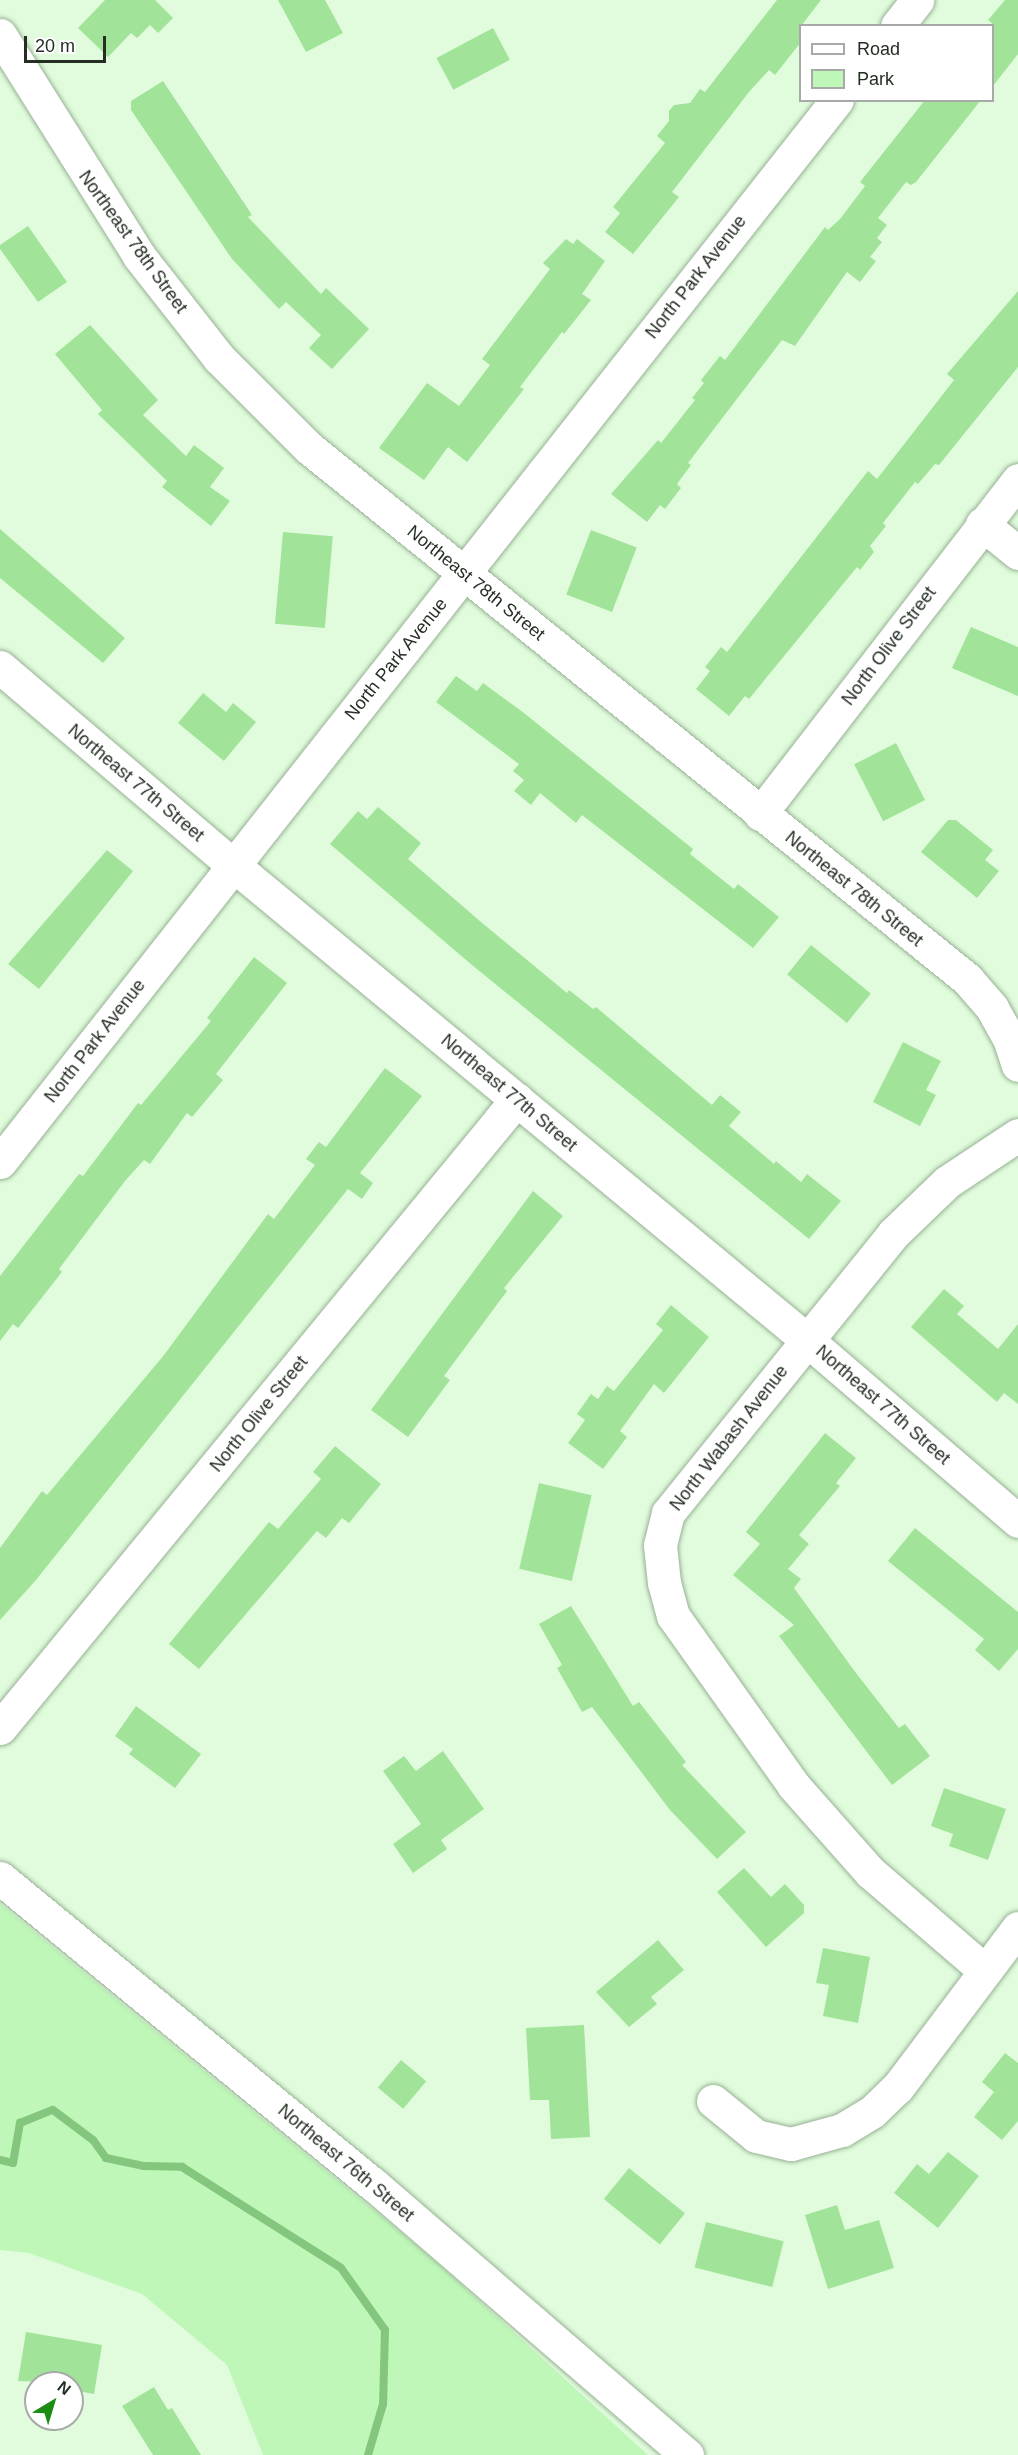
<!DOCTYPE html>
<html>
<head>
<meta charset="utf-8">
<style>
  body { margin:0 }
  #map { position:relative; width:1018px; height:2455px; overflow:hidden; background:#e1fcdd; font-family:Arial,sans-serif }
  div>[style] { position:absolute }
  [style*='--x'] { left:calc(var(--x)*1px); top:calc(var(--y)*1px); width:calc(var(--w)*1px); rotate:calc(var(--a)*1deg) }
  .green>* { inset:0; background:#bef7b8 }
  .stream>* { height:8px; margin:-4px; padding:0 4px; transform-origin:4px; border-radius:4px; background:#84c67d }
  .building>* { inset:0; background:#a1e499; transform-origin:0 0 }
  .roads { filter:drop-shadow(0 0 2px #97b194) drop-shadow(0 0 2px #97b194) }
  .minor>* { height:33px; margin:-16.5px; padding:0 16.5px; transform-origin:16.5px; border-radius:16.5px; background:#fff }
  span { translate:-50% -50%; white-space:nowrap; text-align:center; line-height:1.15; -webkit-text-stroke:4.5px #fff; paint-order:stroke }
  .street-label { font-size:18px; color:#242e23 }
  .legend { position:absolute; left:799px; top:24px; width:195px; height:78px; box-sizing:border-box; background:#fff; border:2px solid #a7aba7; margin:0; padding:8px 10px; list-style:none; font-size:18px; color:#242e23 }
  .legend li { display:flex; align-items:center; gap:12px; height:30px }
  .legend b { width:30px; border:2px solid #a7aba7 }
  .north { position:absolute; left:24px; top:2371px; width:60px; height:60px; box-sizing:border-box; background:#fff; border:2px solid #a7aba7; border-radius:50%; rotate:38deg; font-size:16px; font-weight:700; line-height:24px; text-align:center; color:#242e23 }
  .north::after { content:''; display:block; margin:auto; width:21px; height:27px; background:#1c8d13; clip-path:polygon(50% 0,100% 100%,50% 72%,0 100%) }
  .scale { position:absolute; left:24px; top:36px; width:82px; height:27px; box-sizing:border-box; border:3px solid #242e23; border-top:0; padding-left:8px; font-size:18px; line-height:21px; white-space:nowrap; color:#242e23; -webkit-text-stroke:4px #fff; paint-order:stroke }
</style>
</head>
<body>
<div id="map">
  <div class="green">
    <div style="clip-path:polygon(0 1904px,431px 2257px,648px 2455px,263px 2455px,227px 2365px,142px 2294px,29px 2253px,0 2250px)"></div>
  </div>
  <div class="stream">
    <div style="--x:0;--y:2160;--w:13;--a:13"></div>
    <div style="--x:13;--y:2163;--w:41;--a:-80.1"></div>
    <div style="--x:20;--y:2123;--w:35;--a:-22"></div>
    <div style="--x:53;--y:2110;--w:50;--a:36.9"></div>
    <div style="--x:93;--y:2140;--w:22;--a:54"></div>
    <div style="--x:106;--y:2158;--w:38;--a:12"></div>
    <div style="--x:143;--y:2166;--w:39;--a:1"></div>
    <div style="--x:182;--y:2167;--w:188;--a:32.4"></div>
    <div style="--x:341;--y:2268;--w:76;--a:54.6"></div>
    <div style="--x:385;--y:2330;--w:74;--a:91.5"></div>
    <div style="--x:383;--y:2404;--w:53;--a:106.4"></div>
  </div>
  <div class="building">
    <div style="clip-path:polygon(105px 0,155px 0,173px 18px,158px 33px,150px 25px,137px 38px,131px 33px,108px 57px,78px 28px)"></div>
    <div style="clip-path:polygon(278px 0,325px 0,343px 33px,306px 52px)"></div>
    <div style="clip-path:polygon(777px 0,821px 0,801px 26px,801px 42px,775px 75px,769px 70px,749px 92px,672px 192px,679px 197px,633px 254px,605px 232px,620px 213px,613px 207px,665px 143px,657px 136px,669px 121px,669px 111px,674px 105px,690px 103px,700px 89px,705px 92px)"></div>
    <div style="clip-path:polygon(1005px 0,1018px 0,1018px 54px,993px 86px,993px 24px,988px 20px)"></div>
    <div style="left:493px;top:28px;width:36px;height:64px;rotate:62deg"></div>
    <div style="clip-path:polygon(163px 81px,252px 215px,248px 217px,321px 294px,326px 288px,369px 329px,332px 369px,309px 348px,321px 335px,286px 302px,279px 309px,232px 259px,131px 110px,131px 101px)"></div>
    <div style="clip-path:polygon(925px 100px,981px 100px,916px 182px,911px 185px,906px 182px,878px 218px,887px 225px,877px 238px,882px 242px,870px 257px,876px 261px,860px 282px,847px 272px,795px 346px,782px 340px,688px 463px,691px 465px,677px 484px,681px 488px,665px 509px,660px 505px,647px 522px,611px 494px,658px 440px,661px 443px,695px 400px,692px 398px,704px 383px,701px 380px,720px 356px,725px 360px,825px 227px,828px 230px,840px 219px,865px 186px,860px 182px)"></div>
    <div style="clip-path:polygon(28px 226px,67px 282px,38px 302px,0 249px,0 245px)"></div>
    <div style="clip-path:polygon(566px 239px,573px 244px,577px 239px,605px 261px,582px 294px,591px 300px,564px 334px,562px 332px,520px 387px,524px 389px,467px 462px,448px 447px,424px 480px,379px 448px,427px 383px,459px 406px,490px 365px,482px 359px,550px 269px,543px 263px)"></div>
    <div style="clip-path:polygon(1018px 291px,1018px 367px,939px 465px,935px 464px,918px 484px,915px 482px,883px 523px,886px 526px,870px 546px,874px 552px,860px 570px,857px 567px,749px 699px,745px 696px,729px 716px,696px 689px,710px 671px,705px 667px,721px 647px,727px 652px,868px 471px,877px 479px,954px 380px,947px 374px)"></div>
    <div style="clip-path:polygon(90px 325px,158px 400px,143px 415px,186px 456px,194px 445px,224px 468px,210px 487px,230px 501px,211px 526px,162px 487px,167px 481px,98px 414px,102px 410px,55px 354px)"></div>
    <div style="clip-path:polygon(0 529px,125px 638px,103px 663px,0 578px)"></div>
    <div style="left:591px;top:530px;width:49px;height:69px;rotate:21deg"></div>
    <div style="left:283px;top:532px;width:50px;height:92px;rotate:5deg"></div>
    <div style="clip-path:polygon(971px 627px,1018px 647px,1018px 696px,952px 668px)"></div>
    <div style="clip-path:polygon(456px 676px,477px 691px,483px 683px,524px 713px,693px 849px,690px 854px,734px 889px,738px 884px,779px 917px,753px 948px,582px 815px,576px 823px,540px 793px,531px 805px,514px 791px,524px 780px,513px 771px,519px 764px,436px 702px)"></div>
    <div style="clip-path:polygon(203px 693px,226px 712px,233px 703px,256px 722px,224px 761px,178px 723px)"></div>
    <div style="left:896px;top:743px;width:64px;height:47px;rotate:63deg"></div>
    <div style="clip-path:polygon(378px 807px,421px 843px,408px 859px,481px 922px,567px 993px,569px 990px,593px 1009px,596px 1007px,712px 1105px,720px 1095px,741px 1112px,729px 1126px,774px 1164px,776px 1161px,801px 1182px,807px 1174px,841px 1201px,809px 1239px,472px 965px,330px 844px,358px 811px,367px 819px)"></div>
    <div style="clip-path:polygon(948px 820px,956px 820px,993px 850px,985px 860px,999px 871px,977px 898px,921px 852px)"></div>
    <div style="clip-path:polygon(107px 850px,133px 871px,39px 989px,8px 964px)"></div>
    <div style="left:811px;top:945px;width:77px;height:38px;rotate:39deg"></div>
    <div style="clip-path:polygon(254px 957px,287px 983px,216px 1074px,223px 1080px,192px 1117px,187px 1113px,150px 1164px,144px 1160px,125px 1181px,59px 1269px,62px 1272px,18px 1328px,13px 1324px,0 1341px,0 1276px,79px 1174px,83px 1176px,138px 1103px,141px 1105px,211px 1021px,207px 1018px)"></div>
    <div style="clip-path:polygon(903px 1042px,941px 1061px,926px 1090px,936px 1095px,920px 1126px,873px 1102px)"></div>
    <div style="clip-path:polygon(385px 1068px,422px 1096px,360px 1173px,373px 1183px,362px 1199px,348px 1189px,36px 1580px,0 1620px,0 1548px,42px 1491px,47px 1495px,164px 1355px,268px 1214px,274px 1219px,315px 1165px,306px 1159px,319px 1142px,326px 1147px)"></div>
    <div style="clip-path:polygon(533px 1191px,563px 1216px,504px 1288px,507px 1291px,444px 1376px,450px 1380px,408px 1437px,371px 1410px)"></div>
    <div style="clip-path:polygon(944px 1289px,964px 1306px,957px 1314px,998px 1349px,1018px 1324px,1018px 1404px,1004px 1393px,997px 1402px,911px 1327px)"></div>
    <div style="clip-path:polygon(671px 1305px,709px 1337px,664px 1393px,654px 1384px,620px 1431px,627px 1437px,603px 1469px,568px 1443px,585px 1420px,577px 1414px,591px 1394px,598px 1399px,607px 1386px,614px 1391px,663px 1330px,656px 1324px)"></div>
    <div style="clip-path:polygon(825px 1433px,856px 1458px,836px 1483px,840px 1486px,799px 1535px,809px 1544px,788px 1569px,801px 1579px,794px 1588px,856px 1673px,899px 1728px,905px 1724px,930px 1756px,892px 1785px,779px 1636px,794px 1625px,733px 1575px,760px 1544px,746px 1532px)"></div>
    <div style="clip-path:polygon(335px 1446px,381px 1484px,349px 1523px,342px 1518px,326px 1538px,317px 1531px,199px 1669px,169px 1644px,269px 1522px,278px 1529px,321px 1479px,313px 1472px)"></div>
    <div style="left:539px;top:1483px;width:54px;height:88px;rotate:13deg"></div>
    <div style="clip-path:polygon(915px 1528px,1018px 1612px,1018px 1649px,999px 1671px,975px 1650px,984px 1639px,888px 1561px)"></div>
    <div style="clip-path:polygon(571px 1606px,633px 1706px,639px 1702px,686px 1762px,682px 1765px,746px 1832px,717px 1859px,670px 1810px,592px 1707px,582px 1712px,557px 1668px,562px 1665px,539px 1624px)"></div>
    <div style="clip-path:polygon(136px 1706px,201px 1754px,175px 1788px,129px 1754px,133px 1749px,115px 1736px)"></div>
    <div style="clip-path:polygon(443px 1751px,484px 1809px,441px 1840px,447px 1849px,413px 1873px,393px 1844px,421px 1824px,383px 1771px,404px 1756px,416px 1771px)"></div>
    <div style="clip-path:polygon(944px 1788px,1006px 1809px,988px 1860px,949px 1846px,953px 1834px,931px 1826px)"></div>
    <div style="clip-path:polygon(744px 1868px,771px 1897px,785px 1884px,804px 1905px,804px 1913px,766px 1947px,717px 1892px)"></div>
    <div style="clip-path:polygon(658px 1940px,684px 1970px,651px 1997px,657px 2004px,629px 2027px,596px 1992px)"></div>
    <div style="clip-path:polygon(823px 1948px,870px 1957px,858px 2023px,823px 2016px,829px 1985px,816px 1983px)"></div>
    <div style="clip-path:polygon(584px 2025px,590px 2137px,551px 2139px,549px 2100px,530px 2100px,526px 2028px)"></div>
    <div style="clip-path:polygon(1005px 2053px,1018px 2063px,1018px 2121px,1002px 2140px,974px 2117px,994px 2092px,982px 2082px)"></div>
    <div style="left:401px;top:2060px;width:33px;height:36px;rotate:40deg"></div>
    <div style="clip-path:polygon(948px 2152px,979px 2176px,938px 2228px,894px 2193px,917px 2164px,929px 2174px)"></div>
    <div style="left:629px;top:2168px;width:72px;height:40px;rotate:39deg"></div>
    <div style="clip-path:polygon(837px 2205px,845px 2230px,879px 2220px,894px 2268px,828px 2289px,805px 2215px)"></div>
    <div style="left:706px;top:2222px;width:80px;height:47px;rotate:14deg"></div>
    <div style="clip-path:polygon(26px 2332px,102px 2345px,94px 2394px,72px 2390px,72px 2383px,18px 2381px)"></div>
    <div style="clip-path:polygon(154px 2387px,168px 2410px,172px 2408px,201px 2455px,153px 2455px,122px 2406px)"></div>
  </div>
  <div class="roads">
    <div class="minor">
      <div style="--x:897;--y:26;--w:33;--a:-52"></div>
      <div style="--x:0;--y:35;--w:261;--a:57.8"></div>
      <div style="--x:139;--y:256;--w:130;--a:51.9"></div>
      <div style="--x:219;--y:358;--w:127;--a:45"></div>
      <div style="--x:309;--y:448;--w:846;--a:38.9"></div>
      <div style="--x:967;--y:979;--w:38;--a:49"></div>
      <div style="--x:992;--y:1008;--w:38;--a:61"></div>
      <div style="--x:1010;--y:1041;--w:25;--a:72"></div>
      <div style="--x:982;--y:524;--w:46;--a:38.9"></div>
      <div style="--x:0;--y:667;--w:306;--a:40.4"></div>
      <div style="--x:233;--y:865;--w:745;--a:39.61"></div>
      <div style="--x:807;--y:1340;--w:278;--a:40.6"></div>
      <div style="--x:760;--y:814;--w:422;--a:-52.3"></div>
      <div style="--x:0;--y:1162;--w:1352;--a:-51.76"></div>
      <div style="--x:0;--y:1728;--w:814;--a:-50.58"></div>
      <div style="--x:0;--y:1878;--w:482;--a:39.4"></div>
      <div style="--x:373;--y:2184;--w:415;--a:40.8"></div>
      <div style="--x:984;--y:1970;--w:150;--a:-139.3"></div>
      <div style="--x:870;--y:1872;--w:115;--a:-131.5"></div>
      <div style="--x:794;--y:1786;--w:209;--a:-125.4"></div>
      <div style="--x:673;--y:1616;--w:34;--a:-105"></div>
      <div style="--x:664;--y:1583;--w:38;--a:-96"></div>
      <div style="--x:660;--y:1545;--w:33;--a:-76"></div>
      <div style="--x:668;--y:1513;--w:358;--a:-51.1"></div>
      <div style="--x:893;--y:1234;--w:75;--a:-43.9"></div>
      <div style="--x:947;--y:1182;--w:85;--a:-33.5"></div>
      <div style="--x:713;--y:2101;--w:55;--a:39.1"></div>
      <div style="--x:756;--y:2136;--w:36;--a:13"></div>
      <div style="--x:791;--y:2144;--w:53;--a:-15.4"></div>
      <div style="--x:842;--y:2130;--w:35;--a:-31"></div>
      <div style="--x:872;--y:2112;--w:36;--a:-44"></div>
      <div style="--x:898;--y:2087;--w:199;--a:-53"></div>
    </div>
  </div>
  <div class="street-label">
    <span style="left:133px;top:242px;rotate:54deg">Northeast 78th Street</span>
    <span style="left:696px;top:277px;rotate:-52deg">North Park Avenue</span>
    <span style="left:476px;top:583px;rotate:39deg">Northeast 78th Street</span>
    <span style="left:889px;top:646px;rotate:-53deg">North Olive Street</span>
    <span style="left:396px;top:659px;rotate:-51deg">North Park Avenue</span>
    <span style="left:136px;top:783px;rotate:40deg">Northeast 77th Street</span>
    <span style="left:854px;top:889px;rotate:39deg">Northeast 78th Street</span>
    <span style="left:95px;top:1041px;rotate:-52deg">North Park Avenue</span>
    <span style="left:509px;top:1093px;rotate:40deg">Northeast 77th Street</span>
    <span style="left:883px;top:1405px;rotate:41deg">Northeast 77th Street</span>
    <span style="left:259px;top:1414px;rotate:-51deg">North Olive Street</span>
    <span style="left:729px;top:1438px;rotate:-52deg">North Wabash Avenue</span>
    <span style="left:346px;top:2163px;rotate:40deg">Northeast 76th Street</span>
  </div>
  <ul class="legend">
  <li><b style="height:8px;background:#fff"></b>Road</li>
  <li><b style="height:16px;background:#bef7b8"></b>Park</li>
  </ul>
  <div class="north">N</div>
  <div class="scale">20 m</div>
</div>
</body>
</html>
